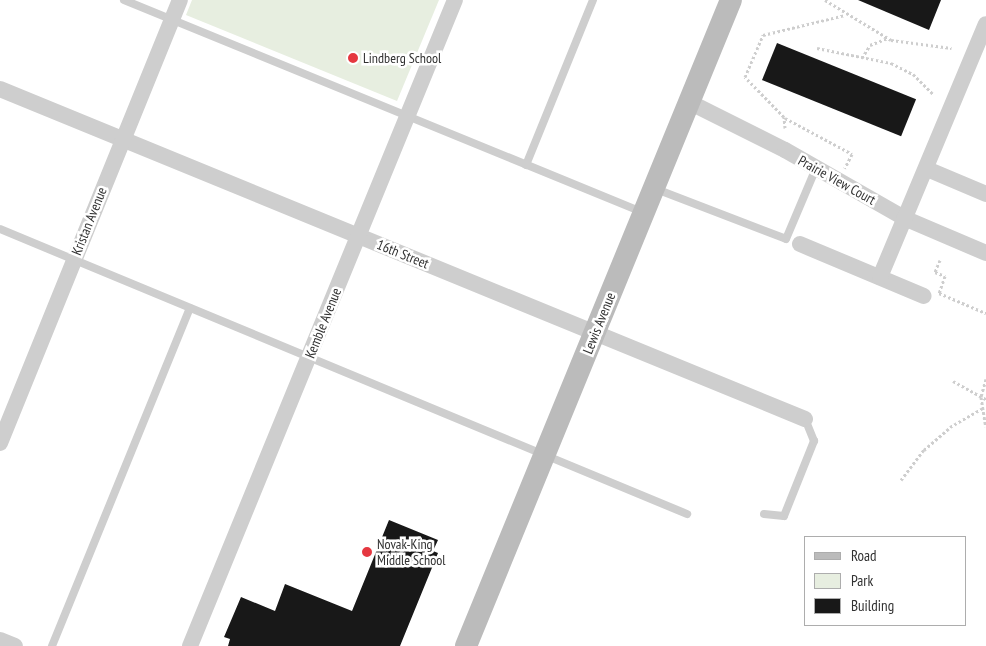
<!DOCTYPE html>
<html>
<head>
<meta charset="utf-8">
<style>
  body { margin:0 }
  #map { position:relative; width:986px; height:646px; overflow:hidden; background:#fff; font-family:"PT Sans Narrow",sans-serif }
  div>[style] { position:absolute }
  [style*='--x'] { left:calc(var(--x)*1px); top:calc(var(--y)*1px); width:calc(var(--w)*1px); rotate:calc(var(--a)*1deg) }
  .green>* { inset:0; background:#e7eee0 }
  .building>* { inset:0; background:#181818; transform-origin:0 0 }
  .path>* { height:3px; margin-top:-1.5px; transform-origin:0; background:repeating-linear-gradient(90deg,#cecece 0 2.5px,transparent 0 5px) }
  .service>* { height:8px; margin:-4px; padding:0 4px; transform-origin:4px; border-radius:4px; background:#cecece }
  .minor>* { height:16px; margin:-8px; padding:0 8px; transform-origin:8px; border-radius:8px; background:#cecece }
  .secondary>* { height:22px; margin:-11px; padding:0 11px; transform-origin:11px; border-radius:11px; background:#bbb }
  .dots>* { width:14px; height:14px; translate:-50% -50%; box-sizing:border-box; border:2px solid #fff; border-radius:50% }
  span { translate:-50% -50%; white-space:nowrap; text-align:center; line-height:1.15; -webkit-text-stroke:5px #fff; paint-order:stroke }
  .poi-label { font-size:14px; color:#313131 }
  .left { translate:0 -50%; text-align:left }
  .street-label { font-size:14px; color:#313131 }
  .legend { position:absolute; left:804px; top:536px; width:162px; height:90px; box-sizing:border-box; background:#fff; border:1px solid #adadad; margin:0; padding:6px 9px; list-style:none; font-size:15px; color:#313131 }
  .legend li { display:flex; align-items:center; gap:10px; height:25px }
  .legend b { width:25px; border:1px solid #adadad }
</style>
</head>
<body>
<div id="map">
  <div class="green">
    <div style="clip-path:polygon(192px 0,439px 0,397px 101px,186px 15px)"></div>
  </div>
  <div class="building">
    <div style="clip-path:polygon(858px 0,941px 0,929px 30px)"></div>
    <div style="left:777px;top:43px;width:150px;height:40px;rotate:22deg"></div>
    <div style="clip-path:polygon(389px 520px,438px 540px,433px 551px,438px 553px,400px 646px,228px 646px,230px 639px,224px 637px,241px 597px,275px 611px,285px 584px,352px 611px)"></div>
  </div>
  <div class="path">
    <div style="--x:825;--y:0;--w:77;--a:31.2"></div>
    <div style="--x:891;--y:40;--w:61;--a:7.6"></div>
    <div style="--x:817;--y:48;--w:76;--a:11.5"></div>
    <div style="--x:891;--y:63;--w:25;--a:27"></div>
    <div style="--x:913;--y:74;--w:28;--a:45"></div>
    <div style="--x:862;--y:58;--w:15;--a:-58"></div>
    <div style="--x:870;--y:45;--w:19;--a:-21"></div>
    <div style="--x:785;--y:118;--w:76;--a:28.2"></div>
    <div style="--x:852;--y:154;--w:16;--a:117"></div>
    <div style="--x:785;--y:128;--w:11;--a:-95"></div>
    <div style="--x:784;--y:117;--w:56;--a:-134.3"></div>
    <div style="--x:745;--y:77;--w:46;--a:-66.8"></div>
    <div style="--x:763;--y:35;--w:84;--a:-13.7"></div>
    <div style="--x:940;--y:260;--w:13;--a:113"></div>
    <div style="--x:935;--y:272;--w:11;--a:22"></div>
    <div style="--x:945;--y:276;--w:18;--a:109"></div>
    <div style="--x:939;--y:293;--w:51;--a:23.1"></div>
    <div style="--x:986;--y:379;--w:19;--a:106"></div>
    <div style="--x:981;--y:397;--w:30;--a:81"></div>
    <div style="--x:953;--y:381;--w:38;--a:29"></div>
    <div style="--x:901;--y:480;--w:38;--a:-53"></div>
    <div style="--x:924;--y:450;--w:35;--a:-41"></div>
    <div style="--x:950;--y:427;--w:38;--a:-30"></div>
  </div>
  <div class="service">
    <div style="--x:124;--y:0;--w:560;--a:22.26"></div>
    <div style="--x:526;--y:165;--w:178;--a:-67.9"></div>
    <div style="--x:656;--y:189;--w:139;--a:21"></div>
    <div style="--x:786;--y:239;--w:77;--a:-67.1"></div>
    <div style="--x:0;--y:229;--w:744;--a:22.53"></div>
    <div style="--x:764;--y:514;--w:20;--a:6"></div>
    <div style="--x:784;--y:516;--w:81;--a:-68.2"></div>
    <div style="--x:814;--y:441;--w:24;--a:-112"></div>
    <div style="--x:52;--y:646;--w:365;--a:-67.8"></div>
  </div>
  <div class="minor">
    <div style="--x:0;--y:89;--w:870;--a:22.29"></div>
    <div style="--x:689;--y:102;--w:107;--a:26.6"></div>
    <div style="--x:785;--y:150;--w:137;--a:29.7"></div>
    <div style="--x:904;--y:218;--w:89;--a:23.1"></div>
    <div style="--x:927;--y:169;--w:64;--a:23"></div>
    <div style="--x:800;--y:244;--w:134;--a:22.8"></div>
    <div style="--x:880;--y:277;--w:274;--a:-67.3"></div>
    <div style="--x:0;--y:443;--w:478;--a:-67.9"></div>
    <div style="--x:0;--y:640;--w:16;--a:22"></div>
    <div style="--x:190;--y:646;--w:698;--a:-67.7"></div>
  </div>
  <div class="secondary">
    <div style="--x:466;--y:646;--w:698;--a:-67.7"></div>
  </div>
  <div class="dots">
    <div style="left:353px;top:58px;background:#e53740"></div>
    <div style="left:367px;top:552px;background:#e53740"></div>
  </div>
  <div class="poi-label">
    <span class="left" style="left:363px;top:58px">Lindberg School</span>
    <span class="left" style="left:377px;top:552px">Novak-King<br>Middle School</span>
  </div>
  <div class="street-label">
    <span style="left:837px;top:180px;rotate:29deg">Prairie View Court</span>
    <span style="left:89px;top:221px;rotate:-68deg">Kristan Avenue</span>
    <span style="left:403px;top:254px;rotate:22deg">16th Street</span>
    <span style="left:323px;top:323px;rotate:-68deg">Kemble Avenue</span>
    <span style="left:599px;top:323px;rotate:-68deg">Lewis Avenue</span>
  </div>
  <ul class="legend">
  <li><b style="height:6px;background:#bbb"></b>Road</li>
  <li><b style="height:14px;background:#e7eee0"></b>Park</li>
  <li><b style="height:14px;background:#181818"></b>Building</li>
  </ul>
</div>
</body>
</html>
